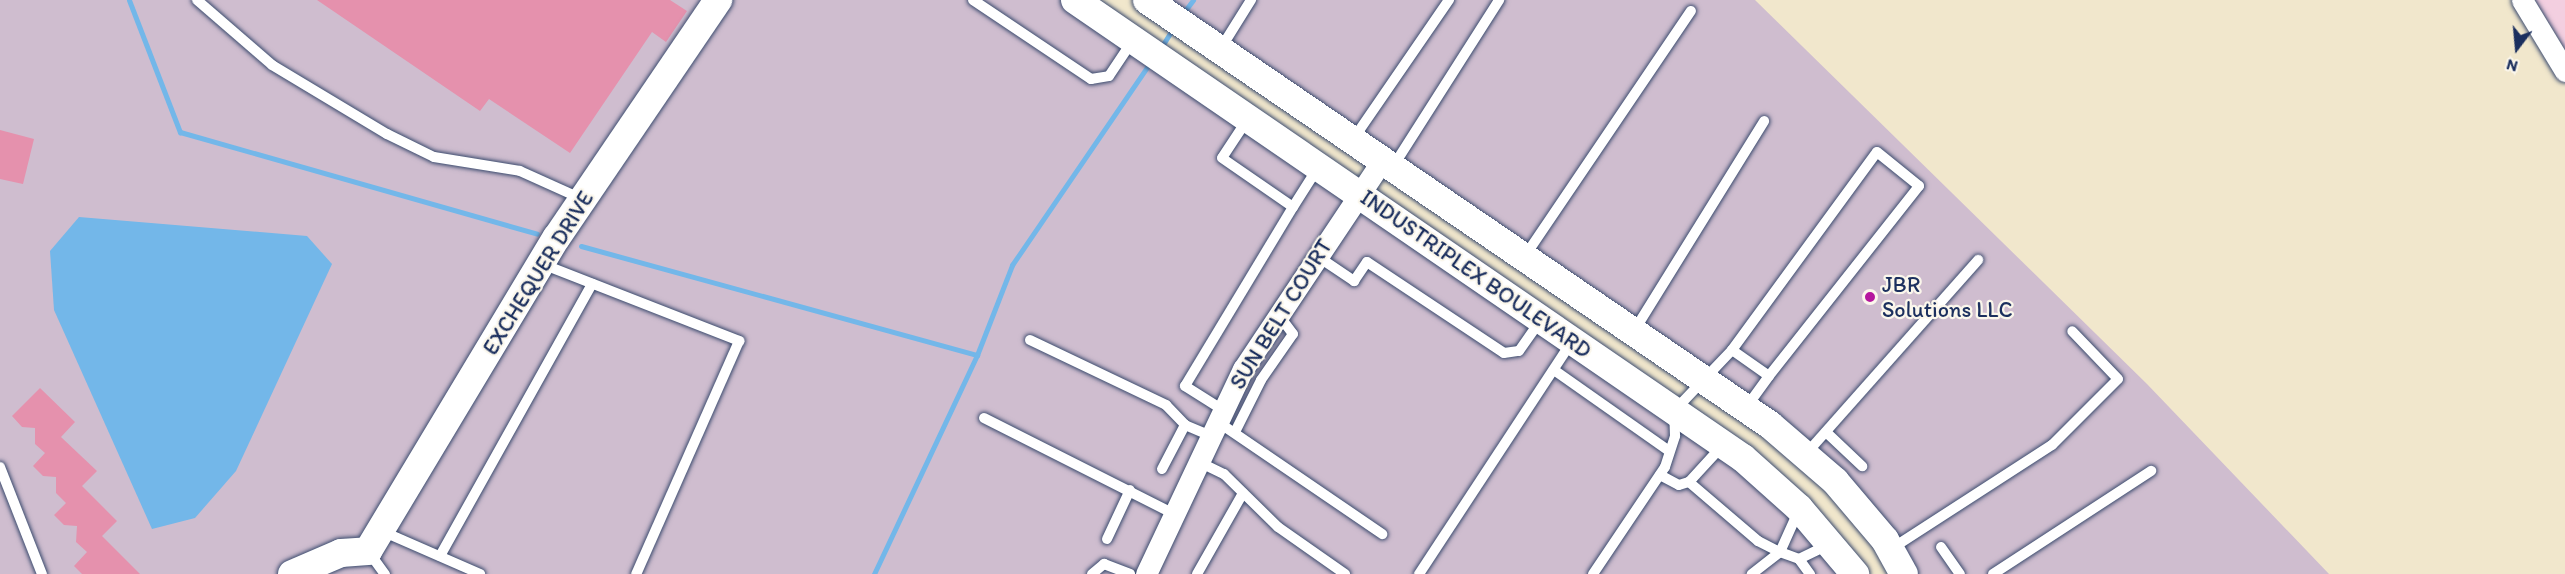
<!DOCTYPE html>
<html>
<head>
<meta charset="utf-8">
<style>
  body { margin:0 }
  #map { position:relative; width:2565px; height:574px; overflow:hidden; background:#f1e7cc; font-family:Itim,sans-serif }
  div>[style] { position:absolute }
  [style*='--x'] { left:calc(var(--x)*1px); top:calc(var(--y)*1px); width:calc(var(--w)*1px); rotate:calc(var(--a)*1deg) }
  .built>* { inset:0; background:#f3cfe0 }
  .industrial>* { inset:0; background:#cfbdcf }
  .water>* { inset:0; background:#73b7e9 }
  .stream>* { height:5px; margin:-2.5px; padding:0 2.5px; transform-origin:2.5px; border-radius:2.5px; background:#73b7e9 }
  .building>* { inset:0; background:#e591ad }
  .roads { filter:drop-shadow(0 0 2px #3b4b6e) drop-shadow(0 0 2px #3b4b6e) }
  .lane>* { height:10px; margin:-5px; padding:0 5px; transform-origin:5px; border-radius:5px; background:#fff }
  .street>* { height:21px; margin:-10.5px; padding:0 10.5px; transform-origin:10.5px; border-radius:10.5px; background:#fff }
  .secondary>* { height:28px; margin:-14px; padding:0 14px; transform-origin:14px; border-radius:14px; background:#fff }
  .dots>* { width:16px; height:16px; translate:-50% -50%; box-sizing:border-box; border:3px solid #fbf7ec; border-radius:50% }
  span { translate:-50% -50%; white-space:nowrap; text-align:center; line-height:1.15; -webkit-text-stroke:4.5px #fbf7ec; paint-order:stroke }
  .street-label { font-size:22px; color:#1b2f5e }
  .poi-label { font-size:22px; color:#1b2f5e }
  .left { translate:0 -50%; text-align:left }
  .north { position:absolute; left:2487px; top:18px; width:60px; height:60px; -webkit-text-stroke:4px #fbf7ec; paint-order:stroke; rotate:196deg; font-size:16px; font-weight:700; line-height:24px; text-align:center; color:#1b2f5e }
  .north::after { content:''; display:block; margin:auto; width:21px; height:27px; background:#1b2f5e; clip-path:polygon(50% 0,100% 100%,50% 72%,0 100%) }
</style>
</head>
<body>
<div id="map">
  <div class="built">
    <div style="clip-path:polygon(2535px 0,2565px 0,2565px 49px)"></div>
  </div>
  <div class="industrial">
    <div style="clip-path:polygon(0 0,1073px 0,1743px 458px,1855px 574px,0 574px)"></div>
    <div style="clip-path:polygon(1149px 0,1755px 0,2147px 384px,2329px 574px,1904px 574px,1836px 481px)"></div>
  </div>
  <div class="water">
    <div style="clip-path:polygon(79px 217px,307px 236px,332px 264px,236px 471px,195px 518px,152px 529px,54px 310px,50px 251px)"></div>
  </div>
  <div class="stream">
    <div style="--x:129;--y:0;--w:142;--a:68.9"></div>
    <div style="--x:180;--y:132;--w:371;--a:15.9"></div>
    <div style="--x:1184;--y:12;--w:15;--a:-53"></div>
    <div style="--x:1162;--y:46;--w:19;--a:-58"></div>
    <div style="--x:581;--y:246;--w:411;--a:15.4"></div>
    <div style="--x:977;--y:355;--w:242;--a:115.2"></div>
    <div style="--x:977;--y:355;--w:97;--a:-68.7"></div>
    <div style="--x:1012;--y:265;--w:245;--a:-55.7"></div>
  </div>
  <div class="building">
    <div style="clip-path:polygon(317px 0,670px 0,687px 11px,666px 42px,652px 32px,570px 153px,489px 99px,480px 111px)"></div>
    <div style="clip-path:polygon(0 130px,34px 139px,23px 184px,0 179px)"></div>
    <div style="clip-path:polygon(40px 388px,75px 422px,61px 437px,97px 471px,82px 486px,117px 521px,102px 536px,140px 574px,82px 574px,74px 566px,87px 552px,76px 542px,77px 526px,64px 525px,54px 515px,66px 503px,56px 493px,56px 477px,43px 476px,33px 466px,45px 453px,35px 444px,35px 428px,22px 427px,12px 416px)"></div>
  </div>
  <div class="roads">
    <div class="lane">
      <div style="--x:197;--y:0;--w:99;--a:40.9"></div>
      <div style="--x:272;--y:65;--w:134;--a:31"></div>
      <div style="--x:387;--y:134;--w:52;--a:26.1"></div>
      <div style="--x:434;--y:157;--w:87;--a:9.2"></div>
      <div style="--x:520;--y:171;--w:68;--a:24.3"></div>
      <div style="--x:973;--y:0;--w:142;--a:33.8"></div>
      <div style="--x:1091;--y:79;--w:18;--a:-9"></div>
      <div style="--x:1109;--y:76;--w:43;--a:-56.3"></div>
      <div style="--x:1221;--y:48;--w:57;--a:-58"></div>
      <div style="--x:1247;--y:120;--w:45;--a:123.3"></div>
      <div style="--x:1222;--y:158;--w:86;--a:34.6"></div>
      <div style="--x:1293;--y:207;--w:45;--a:-57.7"></div>
      <div style="--x:1354;--y:138;--w:168;--a:-55.5"></div>
      <div style="--x:1394;--y:165;--w:196;--a:-57.5"></div>
      <div style="--x:1317;--y:256;--w:45;--a:34"></div>
      <div style="--x:1354;--y:281;--w:23;--a:-56"></div>
      <div style="--x:1367;--y:262;--w:164;--a:33.6"></div>
      <div style="--x:1504;--y:353;--w:15;--a:-8"></div>
      <div style="--x:1519;--y:351;--w:39;--a:-55"></div>
      <div style="--x:1525;--y:256;--w:296;--a:-55.9"></div>
      <div style="--x:542;--y:264;--w:212;--a:21.3"></div>
      <div style="--x:739;--y:341;--w:255;--a:113.8"></div>
      <div style="--x:1634;--y:331;--w:247;--a:-58.2"></div>
      <div style="--x:1030;--y:340;--w:151;--a:25.5"></div>
      <div style="--x:1166;--y:405;--w:28;--a:46"></div>
      <div style="--x:1732;--y:350;--w:245;--a:-53.8"></div>
      <div style="--x:1877;--y:152;--w:54;--a:39"></div>
      <div style="--x:1919;--y:186;--w:242;--a:128.3"></div>
      <div style="--x:1554;--y:370;--w:139;--a:35.1"></div>
      <div style="--x:1223;--y:410;--w:45;--a:-147.7"></div>
      <div style="--x:1185;--y:386;--w:209;--a:-58.9"></div>
      <div style="--x:984;--y:418;--w:213;--a:26.8"></div>
      <div style="--x:1218;--y:422;--w:199;--a:34.3"></div>
      <div style="--x:1235;--y:432;--w:58;--a:-63.4"></div>
      <div style="--x:1261;--y:380;--w:56;--a:-55.2"></div>
      <div style="--x:1293;--y:334;--w:25;--a:-127"></div>
      <div style="--x:1826;--y:432;--w:50;--a:43.4"></div>
      <div style="--x:1723;--y:445;--w:50;--a:132.6"></div>
      <div style="--x:1689;--y:482;--w:91;--a:40.5"></div>
      <div style="--x:1758;--y:541;--w:25;--a:27"></div>
      <div style="--x:1780;--y:552;--w:36;--a:142"></div>
      <div style="--x:1805;--y:455;--w:261;--a:-48.4"></div>
      <div style="--x:1199;--y:462;--w:28;--a:26"></div>
      <div style="--x:1224;--y:474;--w:76;--a:44.5"></div>
      <div style="--x:1278;--y:527;--w:82;--a:35"></div>
      <div style="--x:0;--y:467;--w:115;--a:68.6"></div>
      <div style="--x:1162;--y:469;--w:50;--a:-62.4"></div>
      <div style="--x:1185;--y:425;--w:28;--a:23"></div>
      <div style="--x:1660;--y:475;--w:21;--a:28"></div>
      <div style="--x:1679;--y:485;--w:10;--a:-17"></div>
      <div style="--x:1798;--y:512;--w:44;--a:114.2"></div>
      <div style="--x:1780;--y:552;--w:20;--a:20"></div>
      <div style="--x:1799;--y:559;--w:19;--a:54"></div>
      <div style="--x:384;--y:532;--w:105;--a:23.6"></div>
      <div style="--x:1107;--y:539;--w:54;--a:-64.9"></div>
      <div style="--x:1941;--y:547;--w:33;--a:55"></div>
      <div style="--x:1891;--y:549;--w:192;--a:-32.9"></div>
      <div style="--x:2052;--y:445;--w:93;--a:-45"></div>
      <div style="--x:2118;--y:379;--w:66;--a:-133.8"></div>
      <div style="--x:368;--y:551;--w:29;--a:54"></div>
      <div style="--x:440;--y:556;--w:312;--a:-60.8"></div>
      <div style="--x:1799;--y:559;--w:32;--a:-26"></div>
      <div style="--x:1092;--y:574;--w:16;--a:-40"></div>
      <div style="--x:1104;--y:564;--w:28;--a:21"></div>
      <div style="--x:1197;--y:574;--w:93;--a:-60.4"></div>
      <div style="--x:1419;--y:574;--w:279;--a:-56.7"></div>
      <div style="--x:1593;--y:574;--w:129;--a:-56.1"></div>
      <div style="--x:1665;--y:467;--w:33;--a:-72"></div>
      <div style="--x:1675;--y:436;--w:25;--a:-92"></div>
      <div style="--x:1674;--y:411;--w:84;--a:-46.4"></div>
      <div style="--x:1732;--y:350;--w:45;--a:35.1"></div>
      <div style="--x:1769;--y:376;--w:39;--a:126"></div>
      <div style="--x:1993;--y:574;--w:189;--a:-33.1"></div>
    </div>
    <div class="street">
      <div style="--x:2522;--y:0;--w:83;--a:58.8"></div>
      <div style="--x:1146;--y:574;--w:227;--a:-64.7"></div>
      <div style="--x:1243;--y:369;--w:252;--a:-56.3"></div>
    </div>
    <div class="secondary">
      <div style="--x:1075;--y:0;--w:810;--a:34.44"></div>
      <div style="--x:1743;--y:458;--w:75;--a:41.8"></div>
      <div style="--x:1799;--y:508;--w:87;--a:49.7"></div>
      <div style="--x:1147;--y:0;--w:754;--a:34.3"></div>
      <div style="--x:1770;--y:425;--w:86;--a:40.7"></div>
      <div style="--x:1835;--y:481;--w:77;--a:49.7"></div>
      <div style="--x:1885;--y:540;--w:39;--a:61"></div>
      <div style="--x:368;--y:551;--w:366;--a:-59"></div>
      <div style="--x:557;--y:237;--w:287;--a:-55.8"></div>
      <div style="--x:292;--y:574;--w:53;--a:-23.2"></div>
      <div style="--x:341;--y:553;--w:27;--a:-4"></div>
    </div>
  </div>
  <div class="dots">
    <div style="left:1870px;top:297px;background:#b5179e"></div>
  </div>
  <div class="street-label">
    <span style="left:538px;top:273px;rotate:-58deg">EXCHEQUER DRIVE</span>
    <span style="left:1476px;top:274px;rotate:35deg">INDUSTRIPLEX BOULEVARD</span>
    <span style="left:1281px;top:314px;rotate:-58deg">SUN BELT COURT</span>
  </div>
  <div class="poi-label">
    <span class="left" style="left:1882px;top:297px">JBR<br>Solutions LLC</span>
  </div>
  <div class="north">N</div>
</div>
</body>
</html>
